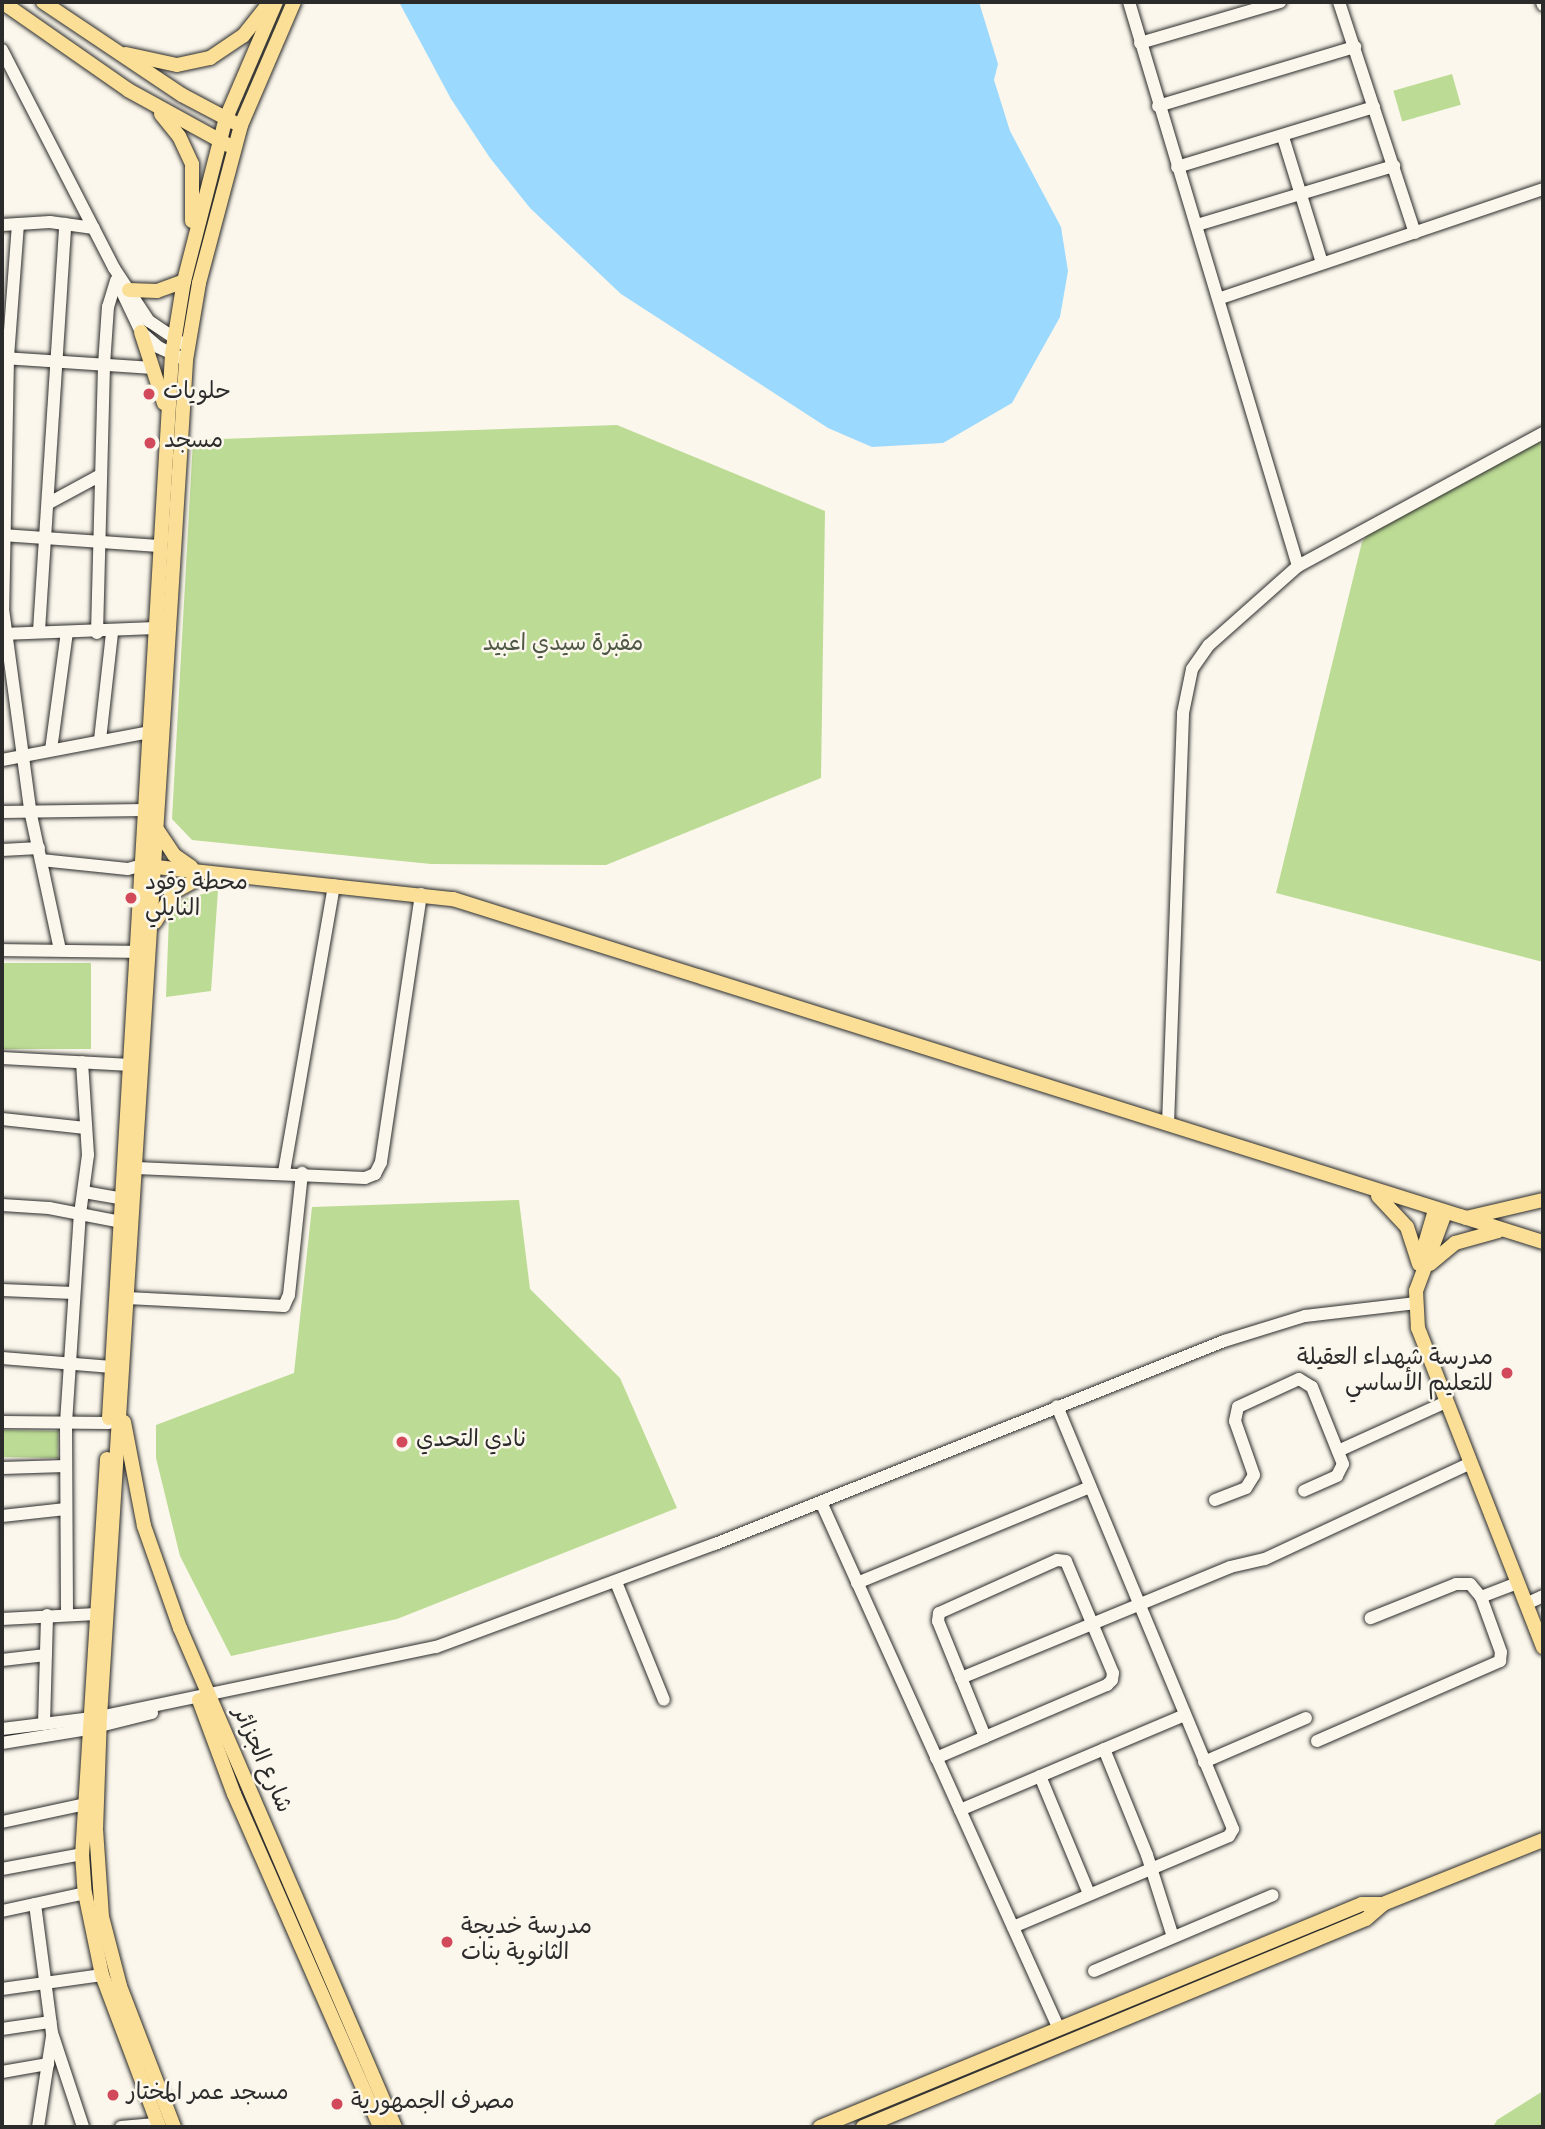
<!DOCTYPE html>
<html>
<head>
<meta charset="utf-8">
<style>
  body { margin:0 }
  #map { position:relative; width:1545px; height:2129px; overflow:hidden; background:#fbf7ec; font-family:"Gochi Hand","Playpen Sans Arabic",sans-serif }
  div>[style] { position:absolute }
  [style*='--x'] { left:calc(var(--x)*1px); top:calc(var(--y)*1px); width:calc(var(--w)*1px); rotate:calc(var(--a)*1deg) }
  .green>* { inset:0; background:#bcdb94; transform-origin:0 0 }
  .water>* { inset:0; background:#9cd9fe }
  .roads { filter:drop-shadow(0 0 2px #2b2b2b) drop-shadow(0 0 2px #2b2b2b) }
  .minor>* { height:12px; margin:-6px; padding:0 6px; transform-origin:6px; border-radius:6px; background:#fbf7ec }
  .major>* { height:14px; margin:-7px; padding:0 7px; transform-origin:7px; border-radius:7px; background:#fbdf96 }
  .dots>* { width:19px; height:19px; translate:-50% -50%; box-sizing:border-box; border:4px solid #fbf7ec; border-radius:50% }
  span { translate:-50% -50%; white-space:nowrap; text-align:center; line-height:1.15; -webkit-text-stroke:5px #fbf7ec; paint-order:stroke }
  .poi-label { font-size:23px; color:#2b2b2b }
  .left { translate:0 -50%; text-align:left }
  .right { translate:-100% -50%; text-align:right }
  .park-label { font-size:23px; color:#4f5745 }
  .street-label { font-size:23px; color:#2b2b2b }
  .frame { position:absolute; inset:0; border:4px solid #2b2b2b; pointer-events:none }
</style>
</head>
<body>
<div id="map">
  <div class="green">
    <div style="left:1452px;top:74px;width:32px;height:61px;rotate:74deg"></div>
    <div style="clip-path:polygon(617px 425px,825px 511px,821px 778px,606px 865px,431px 864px,192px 840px,172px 819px,193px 440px)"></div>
    <div style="clip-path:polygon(1543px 439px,1543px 962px,1276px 893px,1362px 542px,1370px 532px)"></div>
    <div style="clip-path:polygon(218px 890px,211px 991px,166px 997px,169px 916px,176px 901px)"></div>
    <div style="left:91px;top:963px;width:86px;height:89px;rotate:90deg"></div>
    <div style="clip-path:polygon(519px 1200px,530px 1289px,620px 1378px,677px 1508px,397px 1619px,231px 1656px,180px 1556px,156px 1458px,156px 1425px,294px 1373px,312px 1207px)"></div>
    <div style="left:2px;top:1430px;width:56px;height:27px;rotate:1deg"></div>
    <div style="clip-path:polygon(1543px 2091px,1543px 2127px,1493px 2127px,1497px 2120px)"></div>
  </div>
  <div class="water">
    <div style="clip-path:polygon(399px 2px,979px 2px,998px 64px,994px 80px,1010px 131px,1061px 227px,1068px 271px,1060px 317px,1012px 403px,943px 443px,872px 447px,828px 428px,621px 294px,530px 208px,490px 158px,451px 99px)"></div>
  </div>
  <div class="roads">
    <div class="minor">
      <div style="--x:1129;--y:2;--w:589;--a:73.32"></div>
      <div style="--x:1339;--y:2;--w:243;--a:71.8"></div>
      <div style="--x:1542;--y:2;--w:3;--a:72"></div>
      <div style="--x:1140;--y:43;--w:146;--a:-16.3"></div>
      <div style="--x:2;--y:50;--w:245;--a:62.8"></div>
      <div style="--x:114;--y:268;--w:64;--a:56.6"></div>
      <div style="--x:149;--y:321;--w:40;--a:34"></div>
      <div style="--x:1158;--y:106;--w:206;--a:-16.7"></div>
      <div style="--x:1283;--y:137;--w:132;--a:72.8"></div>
      <div style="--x:1177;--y:167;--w:206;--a:-16.9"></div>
      <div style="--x:18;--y:224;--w:134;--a:94.3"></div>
      <div style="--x:8;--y:358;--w:251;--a:91.1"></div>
      <div style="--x:3;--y:609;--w:203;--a:82.3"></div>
      <div style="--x:30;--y:810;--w:143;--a:77.9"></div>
      <div style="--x:2;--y:225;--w:48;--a:-3.6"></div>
      <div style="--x:50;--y:222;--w:44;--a:7.8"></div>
      <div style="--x:1197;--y:225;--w:206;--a:-16.7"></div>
      <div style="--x:122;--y:292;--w:44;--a:64.6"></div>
      <div style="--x:141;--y:332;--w:23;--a:41"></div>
      <div style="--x:158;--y:347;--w:31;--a:25"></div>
      <div style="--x:1221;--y:298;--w:340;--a:-18.7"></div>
      <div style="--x:2;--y:358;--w:149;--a:3.8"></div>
      <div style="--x:49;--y:503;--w:57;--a:-28.4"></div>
      <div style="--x:2;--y:535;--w:157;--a:4"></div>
      <div style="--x:39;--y:631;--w:408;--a:-86.3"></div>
      <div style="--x:97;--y:633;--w:268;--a:-88.5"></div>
      <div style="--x:104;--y:365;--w:58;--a:-86.1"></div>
      <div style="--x:108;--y:307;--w:28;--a:-73"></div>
      <div style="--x:2;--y:634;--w:154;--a:-2.2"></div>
      <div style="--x:100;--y:740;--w:108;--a:-83.6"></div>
      <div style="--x:51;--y:750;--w:119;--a:-82.3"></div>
      <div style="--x:2;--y:760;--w:151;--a:-10.7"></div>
      <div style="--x:2;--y:812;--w:143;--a:-0.8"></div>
      <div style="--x:2;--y:850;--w:37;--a:-3"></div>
      <div style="--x:41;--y:860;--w:87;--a:5.9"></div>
      <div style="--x:128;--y:869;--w:16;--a:-15"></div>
      <div style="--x:2;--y:950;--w:136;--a:0.8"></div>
      <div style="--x:2;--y:1058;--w:129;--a:3.1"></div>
      <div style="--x:2;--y:1119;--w:84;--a:6.1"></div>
      <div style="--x:1168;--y:1124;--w:411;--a:-87.9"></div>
      <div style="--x:1183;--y:713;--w:45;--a:-78.4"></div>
      <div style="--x:1192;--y:669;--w:29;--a:-55"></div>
      <div style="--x:1209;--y:645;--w:119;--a:-41.6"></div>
      <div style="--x:1298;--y:566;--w:279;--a:-28.5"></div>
      <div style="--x:136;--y:1168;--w:229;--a:2.5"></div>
      <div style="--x:365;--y:1178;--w:11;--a:-22"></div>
      <div style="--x:375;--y:1174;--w:13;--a:-63"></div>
      <div style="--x:381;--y:1162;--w:271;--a:-81.5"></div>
      <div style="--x:284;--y:1172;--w:291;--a:-80.1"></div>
      <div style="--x:84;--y:1192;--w:40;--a:10"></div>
      <div style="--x:2;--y:1205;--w:47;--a:3.7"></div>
      <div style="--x:49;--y:1208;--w:73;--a:11"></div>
      <div style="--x:2;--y:1290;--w:72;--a:2.4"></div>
      <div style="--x:127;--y:1298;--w:157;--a:2.9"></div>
      <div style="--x:284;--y:1306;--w:12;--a:-66"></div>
      <div style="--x:289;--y:1295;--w:123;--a:-83.9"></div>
      <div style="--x:2;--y:1358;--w:110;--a:4.7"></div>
      <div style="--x:2;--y:1422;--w:107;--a:0.5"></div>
      <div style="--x:1338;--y:1451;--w:119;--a:-24.4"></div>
      <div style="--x:2;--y:1468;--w:63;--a:-1.8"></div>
      <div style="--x:1215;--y:1500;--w:33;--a:-21"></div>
      <div style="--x:1246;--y:1488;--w:15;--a:-58"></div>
      <div style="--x:1254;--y:1475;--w:57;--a:-109.4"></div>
      <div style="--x:1235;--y:1421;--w:14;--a:-78"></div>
      <div style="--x:1238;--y:1407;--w:67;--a:-24.7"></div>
      <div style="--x:1299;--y:1379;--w:15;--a:32"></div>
      <div style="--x:1312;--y:1387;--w:83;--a:68.1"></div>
      <div style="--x:1343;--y:1464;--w:13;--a:117"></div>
      <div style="--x:1337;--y:1476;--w:36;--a:156"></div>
      <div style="--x:821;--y:1502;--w:578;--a:65.7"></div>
      <div style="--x:2;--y:1516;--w:64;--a:-6.2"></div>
      <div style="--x:616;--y:1582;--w:127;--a:67.9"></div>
      <div style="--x:857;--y:1583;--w:252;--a:-22.4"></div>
      <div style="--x:1481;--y:1597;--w:40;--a:-21"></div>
      <div style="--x:1526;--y:1604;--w:19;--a:-25"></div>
      <div style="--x:67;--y:1614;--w:191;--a:-90.3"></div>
      <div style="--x:66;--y:1423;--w:209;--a:-86.2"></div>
      <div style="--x:80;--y:1214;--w:60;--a:-82.3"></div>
      <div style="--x:88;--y:1155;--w:93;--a:-93.7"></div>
      <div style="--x:2;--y:1619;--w:94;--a:-3"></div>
      <div style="--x:2;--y:1660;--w:44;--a:-6.5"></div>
      <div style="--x:961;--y:1678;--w:291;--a:-22.4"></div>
      <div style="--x:1230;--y:1567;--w:36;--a:-13"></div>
      <div style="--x:1265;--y:1559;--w:227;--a:-25"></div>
      <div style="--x:44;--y:1724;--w:109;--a:-88.4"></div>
      <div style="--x:2;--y:1729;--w:99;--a:-7"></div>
      <div style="--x:100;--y:1717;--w:343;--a:-11.8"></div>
      <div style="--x:436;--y:1647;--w:297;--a:-20.3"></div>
      <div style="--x:715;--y:1544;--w:548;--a:-21.74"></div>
      <div style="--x:1224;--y:1341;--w:85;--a:-17.2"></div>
      <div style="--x:1305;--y:1316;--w:112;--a:-6.7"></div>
      <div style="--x:1317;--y:1741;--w:200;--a:-23.6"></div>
      <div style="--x:1500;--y:1661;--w:9;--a:-84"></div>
      <div style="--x:1501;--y:1652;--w:59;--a:-110"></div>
      <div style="--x:1481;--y:1597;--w:17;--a:-130"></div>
      <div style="--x:1470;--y:1584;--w:14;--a:180"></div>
      <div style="--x:1456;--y:1584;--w:92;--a:158.2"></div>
      <div style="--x:2;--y:1743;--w:87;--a:-9.2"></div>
      <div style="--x:88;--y:1729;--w:66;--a:-14"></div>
      <div style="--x:1104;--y:1749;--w:114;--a:67.9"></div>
      <div style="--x:1147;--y:1855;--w:86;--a:72.4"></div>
      <div style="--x:936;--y:1758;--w:53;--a:-23.2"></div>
      <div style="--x:985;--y:1737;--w:133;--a:-23.1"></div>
      <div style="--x:1107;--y:1685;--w:7;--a:-45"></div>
      <div style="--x:1112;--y:1680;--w:7;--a:-82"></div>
      <div style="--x:1113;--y:1673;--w:121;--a:-112.8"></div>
      <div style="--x:1066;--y:1561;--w:9;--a:-174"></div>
      <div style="--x:1057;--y:1560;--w:129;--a:155.8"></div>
      <div style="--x:939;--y:1613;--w:8;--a:97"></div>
      <div style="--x:938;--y:1621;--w:125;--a:67.9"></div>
      <div style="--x:1204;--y:1762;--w:111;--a:-23.3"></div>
      <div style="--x:1040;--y:1776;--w:128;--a:67.4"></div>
      <div style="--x:960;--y:1810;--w:244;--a:-22.9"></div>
      <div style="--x:2;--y:1822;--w:85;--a:-12.2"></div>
      <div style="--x:2;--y:1869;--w:81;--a:-10.6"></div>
      <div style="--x:35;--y:1904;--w:130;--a:82.5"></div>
      <div style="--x:52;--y:2033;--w:99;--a:71.7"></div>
      <div style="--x:2;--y:1911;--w:85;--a:-12.2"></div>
      <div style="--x:1013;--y:1927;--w:234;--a:-22.8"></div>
      <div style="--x:1229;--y:1836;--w:8;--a:-60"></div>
      <div style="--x:1233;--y:1829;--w:458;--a:-112.6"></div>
      <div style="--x:1094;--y:1971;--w:194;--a:-23"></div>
      <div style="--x:2;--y:1989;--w:101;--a:-8"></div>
      <div style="--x:2;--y:2029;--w:49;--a:-8.3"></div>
      <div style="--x:2;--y:2072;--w:47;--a:-9.9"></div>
      <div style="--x:38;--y:2127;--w:91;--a:-81.2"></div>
      <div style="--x:121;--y:2127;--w:37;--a:-5"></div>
    </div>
    <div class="major">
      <div style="--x:2;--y:2;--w:154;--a:34.9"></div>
      <div style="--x:128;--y:90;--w:114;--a:28.8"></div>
      <div style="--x:43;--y:2;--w:167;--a:33.8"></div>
      <div style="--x:182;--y:95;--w:58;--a:27.9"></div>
      <div style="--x:126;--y:54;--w:52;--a:12.2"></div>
      <div style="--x:177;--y:65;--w:34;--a:-12"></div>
      <div style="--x:210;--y:58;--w:40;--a:-34"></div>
      <div style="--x:243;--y:36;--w:43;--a:-51.5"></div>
      <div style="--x:161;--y:114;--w:28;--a:51"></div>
      <div style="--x:179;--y:136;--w:31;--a:65"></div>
      <div style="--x:192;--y:164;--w:57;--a:90"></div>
      <div style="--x:129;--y:290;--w:28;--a:2"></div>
      <div style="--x:157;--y:291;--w:29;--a:-20"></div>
      <div style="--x:141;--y:332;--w:75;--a:72.1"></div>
      <div style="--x:158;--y:831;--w:29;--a:56"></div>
      <div style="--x:174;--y:855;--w:21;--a:35"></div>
      <div style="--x:147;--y:866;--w:308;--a:6.2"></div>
      <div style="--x:453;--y:899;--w:1143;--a:17.47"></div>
      <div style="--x:155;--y:922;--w:36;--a:-58"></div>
      <div style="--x:174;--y:892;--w:26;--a:-29"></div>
      <div style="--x:1378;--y:1196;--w:42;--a:46.9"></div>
      <div style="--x:1407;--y:1227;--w:39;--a:72"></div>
      <div style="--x:1445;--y:1213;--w:83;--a:110.4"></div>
      <div style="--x:1416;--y:1291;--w:37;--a:87"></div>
      <div style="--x:1418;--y:1328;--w:343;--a:68.6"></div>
      <div style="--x:1466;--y:1218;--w:79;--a:-13.2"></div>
      <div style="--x:1420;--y:1261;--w:53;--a:-73.6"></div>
      <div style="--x:1430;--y:1264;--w:33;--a:-40"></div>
      <div style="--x:1455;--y:1243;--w:45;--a:-15.6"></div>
      <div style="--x:109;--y:1418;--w:1066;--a:-86.61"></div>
      <div style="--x:172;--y:354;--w:74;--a:-80.7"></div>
      <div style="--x:184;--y:281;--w:168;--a:-75.6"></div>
      <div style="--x:226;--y:118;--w:126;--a:-66.7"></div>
      <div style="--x:124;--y:1422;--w:106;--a:79.1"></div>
      <div style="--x:144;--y:1526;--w:108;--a:70.6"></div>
      <div style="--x:180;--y:1628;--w:543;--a:66.69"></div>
      <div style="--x:107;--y:1459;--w:396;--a:93.6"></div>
      <div style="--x:82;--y:1854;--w:39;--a:86"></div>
      <div style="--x:85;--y:1893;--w:84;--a:78.3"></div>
      <div style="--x:102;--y:1975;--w:162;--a:69.4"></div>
      <div style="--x:199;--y:1700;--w:100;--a:69.6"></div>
      <div style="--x:234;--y:1794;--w:364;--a:66.3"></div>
      <div style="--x:174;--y:2127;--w:151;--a:-111"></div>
      <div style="--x:120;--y:1986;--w:71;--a:-104.6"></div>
      <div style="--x:102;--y:1917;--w:87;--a:-93.9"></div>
      <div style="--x:96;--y:1830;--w:113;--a:-88"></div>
      <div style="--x:100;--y:1717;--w:1360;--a:-86.37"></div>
      <div style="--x:186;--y:360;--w:78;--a:-80.4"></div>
      <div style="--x:199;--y:283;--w:163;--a:-75.1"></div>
      <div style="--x:241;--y:125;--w:134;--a:-66.7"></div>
      <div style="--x:820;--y:2127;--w:586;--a:-22.36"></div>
      <div style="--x:1362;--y:1904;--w:21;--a:0"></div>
      <div style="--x:863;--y:2127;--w:544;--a:-22.47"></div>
      <div style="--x:1366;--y:1919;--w:23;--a:-41"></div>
      <div style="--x:1383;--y:1904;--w:172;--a:-21.8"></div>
    </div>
  </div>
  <div class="dots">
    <div style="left:149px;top:394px;background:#d1495b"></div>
    <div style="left:150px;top:443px;background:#d1495b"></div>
    <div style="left:131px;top:898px;background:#d1495b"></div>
    <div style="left:1507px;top:1373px;background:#d1495b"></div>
    <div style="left:402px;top:1442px;background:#d1495b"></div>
    <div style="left:447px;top:1942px;background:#d1495b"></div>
    <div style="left:113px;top:2095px;background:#d1495b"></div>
    <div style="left:337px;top:2104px;background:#d1495b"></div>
  </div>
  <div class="poi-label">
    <span class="left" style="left:163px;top:394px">حلويات</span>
    <span class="left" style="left:164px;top:443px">مسجد</span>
    <span class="left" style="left:145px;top:898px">محطة وقود<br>النايلي</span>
    <span class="right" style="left:1493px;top:1373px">مدرسة شهداء العقيلة<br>للتعليم الأساسي</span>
    <span class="left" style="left:416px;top:1442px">نادي التحدي</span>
    <span class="left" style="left:461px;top:1942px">مدرسة خديجة<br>الثانوية بنات</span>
    <span class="left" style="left:127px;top:2095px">مسجد عمر المختار</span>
    <span class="left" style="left:351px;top:2104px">مصرف الجمهورية</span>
  </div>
  <div class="park-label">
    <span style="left:563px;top:646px">مقبرة سيدي اعبيد</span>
  </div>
  <div class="street-label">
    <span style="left:260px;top:1761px;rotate:66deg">شارع الجزائر</span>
  </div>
  <div class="frame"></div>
</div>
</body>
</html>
